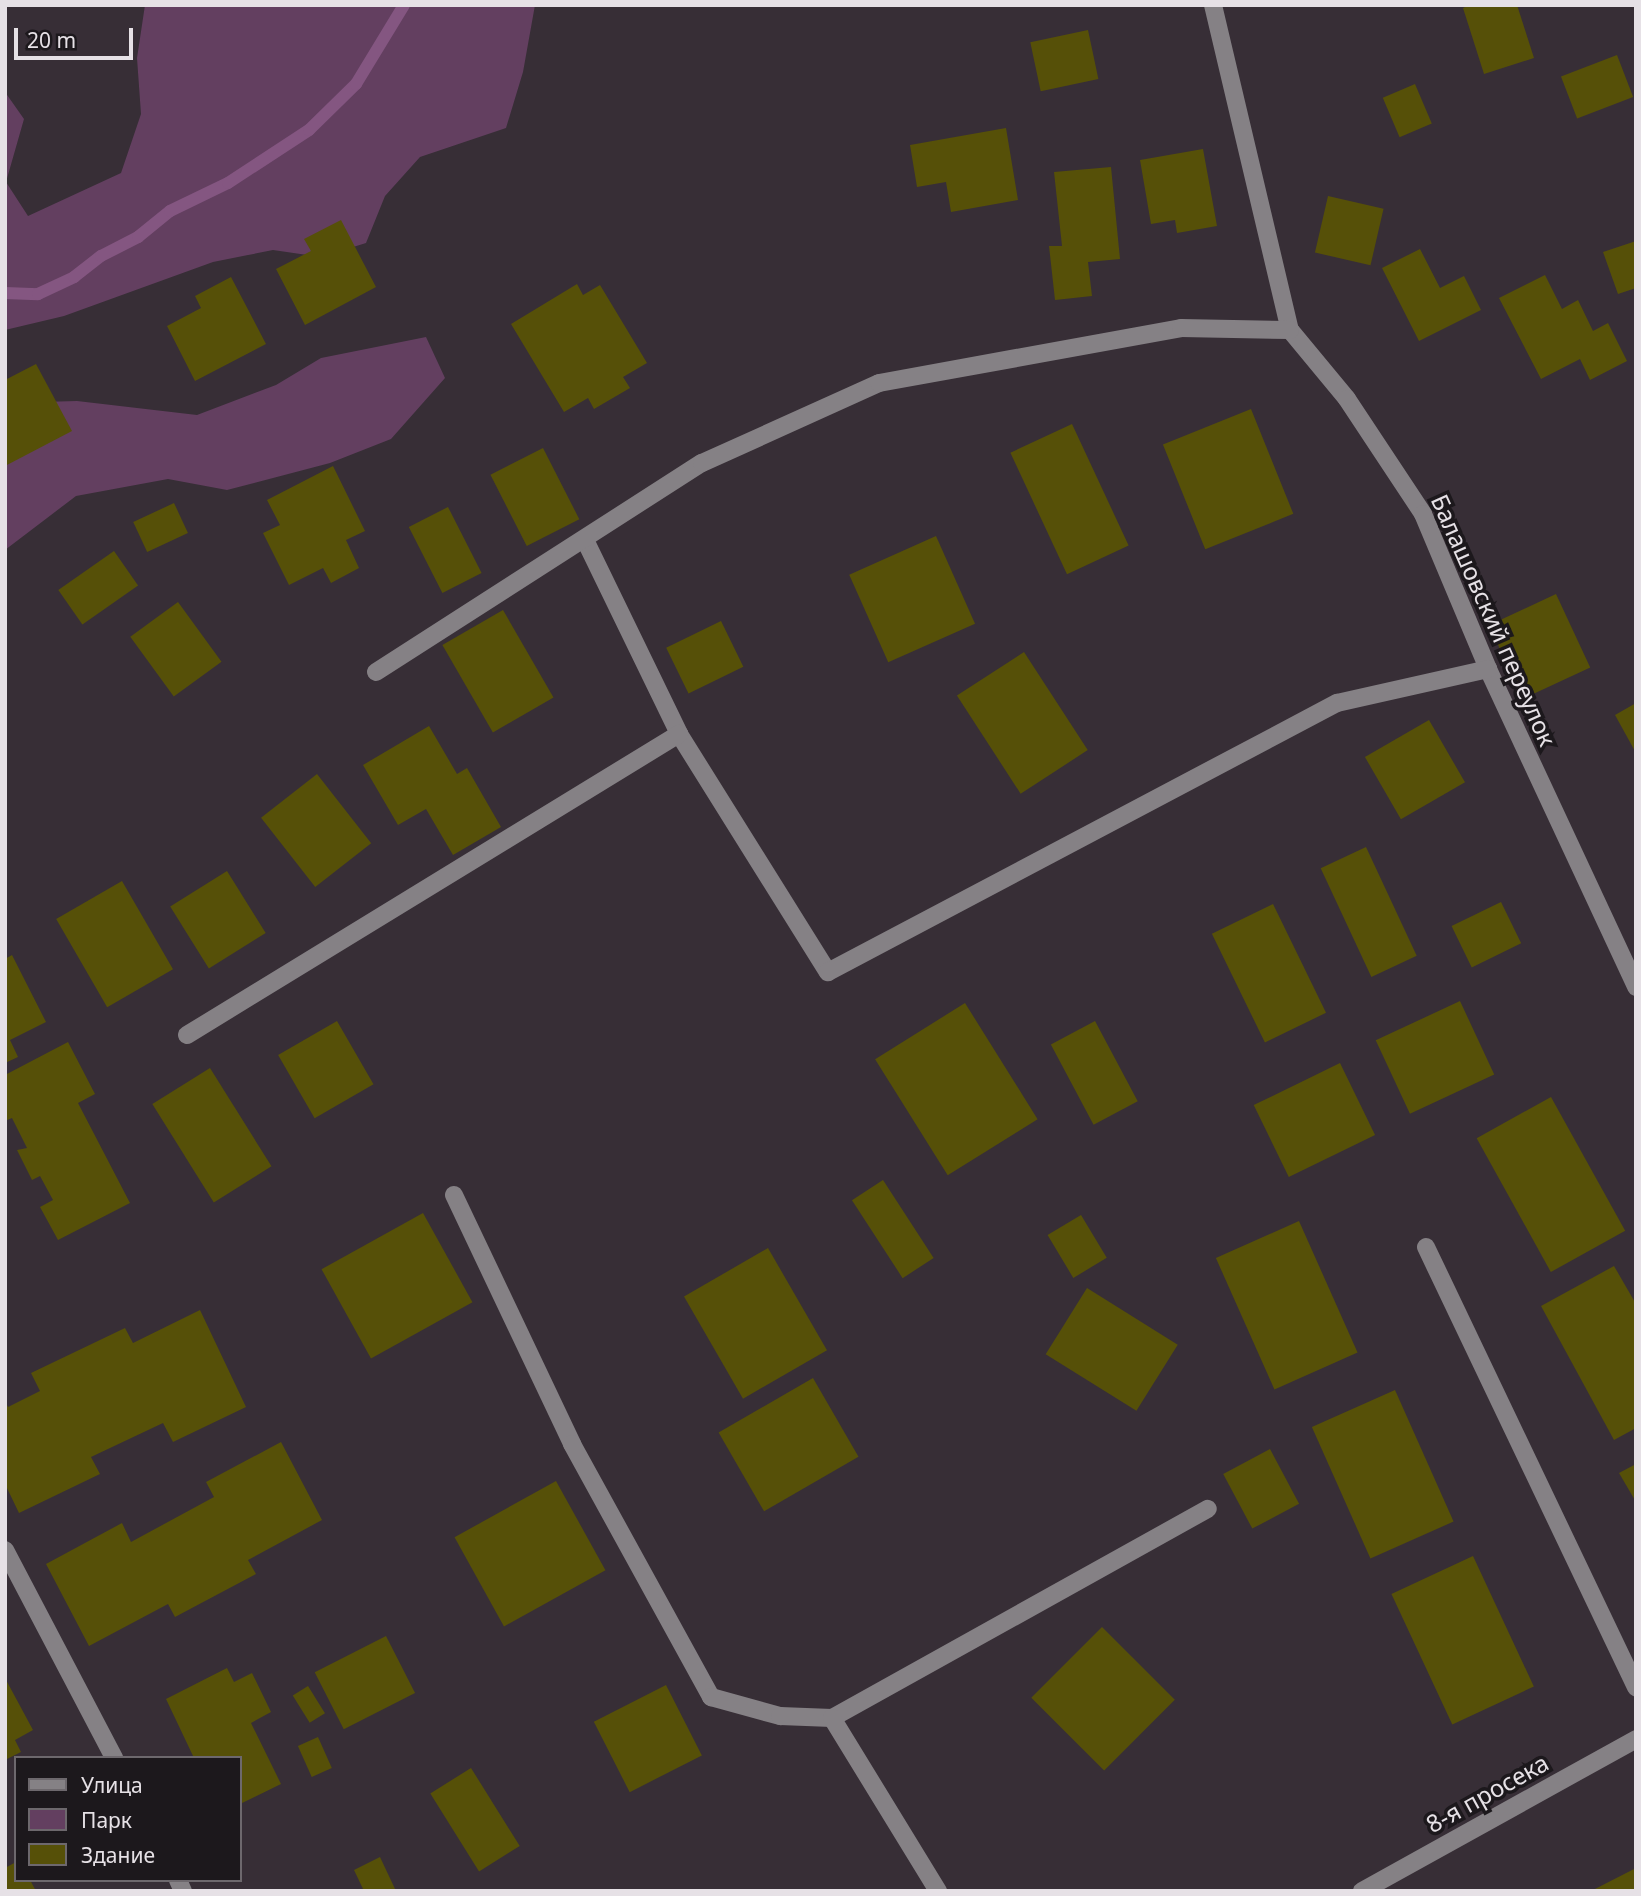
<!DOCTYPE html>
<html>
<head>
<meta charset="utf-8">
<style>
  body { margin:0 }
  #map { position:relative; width:1641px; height:1896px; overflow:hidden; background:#372e36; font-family:"Noto Sans",sans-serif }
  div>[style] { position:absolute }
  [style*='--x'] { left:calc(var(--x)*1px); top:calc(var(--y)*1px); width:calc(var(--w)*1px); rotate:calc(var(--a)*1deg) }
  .green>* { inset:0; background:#633f60 }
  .stream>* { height:12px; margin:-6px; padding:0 6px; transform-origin:6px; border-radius:6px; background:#845681 }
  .building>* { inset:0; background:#565008; transform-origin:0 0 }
  .minor>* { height:18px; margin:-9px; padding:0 9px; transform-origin:9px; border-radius:9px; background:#858185 }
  span { translate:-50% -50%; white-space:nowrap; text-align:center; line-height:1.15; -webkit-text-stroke:7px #1c181c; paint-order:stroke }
  .street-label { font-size:24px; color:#e6e1e6 }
  .frame { position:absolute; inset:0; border:7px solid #e6e1e6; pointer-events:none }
  .legend { position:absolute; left:14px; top:1756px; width:228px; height:126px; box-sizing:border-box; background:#1c181c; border:2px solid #6d686d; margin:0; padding:9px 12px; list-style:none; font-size:21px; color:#e6e1e6 }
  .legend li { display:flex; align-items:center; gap:14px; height:35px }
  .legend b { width:35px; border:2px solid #6d686d }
  .scale { position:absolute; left:14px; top:28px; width:119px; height:32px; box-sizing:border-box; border:4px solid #e6e1e6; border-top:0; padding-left:9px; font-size:21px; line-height:24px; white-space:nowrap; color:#e6e1e6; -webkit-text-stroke:5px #1c181c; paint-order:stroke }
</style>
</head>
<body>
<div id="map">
  <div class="green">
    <div style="clip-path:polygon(145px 5px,535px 5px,523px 72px,506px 128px,420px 157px,385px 196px,366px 243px,321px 257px,273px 250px,213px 262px,64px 316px,5px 330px,5px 92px,24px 119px,6px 182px,28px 216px,121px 173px,141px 114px,137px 58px)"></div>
    <div style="clip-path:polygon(426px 337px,445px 378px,391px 439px,330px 463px,227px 490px,168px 479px,76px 496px,5px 550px,5px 403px,77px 401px,197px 415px,276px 385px,321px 358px)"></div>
  </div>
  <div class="stream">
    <div style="--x:5;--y:293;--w:33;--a:2"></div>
    <div style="--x:38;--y:294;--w:40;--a:-25"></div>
    <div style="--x:74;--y:277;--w:34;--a:-38"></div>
    <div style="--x:101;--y:256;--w:42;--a:-27.2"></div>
    <div style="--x:138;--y:237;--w:41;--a:-39.1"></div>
    <div style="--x:170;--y:211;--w:64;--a:-25.8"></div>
    <div style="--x:228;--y:183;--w:97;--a:-33.2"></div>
    <div style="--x:309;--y:130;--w:66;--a:-44.4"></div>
    <div style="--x:356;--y:84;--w:92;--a:-58.7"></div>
  </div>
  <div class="building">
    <div style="clip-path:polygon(1470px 5px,1517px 5px,1534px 58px,1484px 74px,1463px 8px)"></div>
    <div style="left:1088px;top:30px;width:50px;height:59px;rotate:78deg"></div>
    <div style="left:1617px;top:55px;width:45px;height:60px;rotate:69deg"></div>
    <div style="left:1415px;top:84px;width:43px;height:35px;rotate:67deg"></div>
    <div style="clip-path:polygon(1006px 128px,1018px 200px,951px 212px,946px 182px,917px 187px,910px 145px)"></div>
    <div style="clip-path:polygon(1203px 149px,1217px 226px,1177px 233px,1175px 220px,1151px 224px,1140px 160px)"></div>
    <div style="clip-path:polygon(1111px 167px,1120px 259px,1088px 262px,1092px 296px,1055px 300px,1049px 246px,1062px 246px,1054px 172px)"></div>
    <div style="left:1328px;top:196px;width:57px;height:58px;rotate:13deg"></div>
    <div style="clip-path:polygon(341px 220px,376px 287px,305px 325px,276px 269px,311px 251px,304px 239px)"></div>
    <div style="clip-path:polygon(1636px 241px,1636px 288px,1618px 294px,1603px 252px)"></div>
    <div style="clip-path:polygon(1420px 249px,1440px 288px,1464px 276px,1481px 310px,1419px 341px,1382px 268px)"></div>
    <div style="clip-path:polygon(1545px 275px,1562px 309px,1578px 300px,1593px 331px,1608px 323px,1627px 361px,1590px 380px,1580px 359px,1541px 379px,1499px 298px)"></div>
    <div style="clip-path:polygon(231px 277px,266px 344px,195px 381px,167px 326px,201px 308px,195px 296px)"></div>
    <div style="clip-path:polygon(577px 284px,583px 295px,600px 285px,647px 363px,623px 377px,630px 388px,594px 409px,588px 398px,564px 412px,511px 324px)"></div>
    <div style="clip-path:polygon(36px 364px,72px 431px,5px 466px,5px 380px)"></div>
    <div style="left:1251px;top:409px;width:113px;height:95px;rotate:68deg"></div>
    <div style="left:1072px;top:424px;width:134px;height:68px;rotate:65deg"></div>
    <div style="left:543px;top:448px;width:80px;height:59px;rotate:63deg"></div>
    <div style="clip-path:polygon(333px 466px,365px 531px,346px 540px,359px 568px,331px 583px,323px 568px,289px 585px,263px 533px,280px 525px,267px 500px)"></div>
    <div style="left:174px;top:503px;width:33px;height:45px;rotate:65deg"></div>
    <div style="left:448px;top:507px;width:74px;height:44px;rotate:63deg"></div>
    <div style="left:936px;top:536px;width:96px;height:95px;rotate:66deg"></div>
    <div style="left:114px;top:551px;width:42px;height:68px;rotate:55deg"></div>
    <div style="left:1556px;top:594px;width:81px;height:74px;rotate:65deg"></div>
    <div style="left:178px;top:602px;width:74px;height:59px;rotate:54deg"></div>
    <div style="left:503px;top:610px;width:101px;height:70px;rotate:60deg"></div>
    <div style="left:721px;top:621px;width:51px;height:61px;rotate:64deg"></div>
    <div style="left:1024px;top:652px;width:117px;height:80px;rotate:57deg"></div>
    <div style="clip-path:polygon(1636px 703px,1636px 753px,1615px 715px)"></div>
    <div style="left:1429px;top:720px;width:72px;height:74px;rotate:60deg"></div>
    <div style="clip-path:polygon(429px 726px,457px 774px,467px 768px,501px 827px,453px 855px,426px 809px,398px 825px,363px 765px)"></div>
    <div style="left:317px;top:774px;width:88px;height:71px;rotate:52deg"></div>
    <div style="left:1366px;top:847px;width:120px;height:50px;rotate:65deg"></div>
    <div style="left:227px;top:871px;width:73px;height:67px;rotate:58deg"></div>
    <div style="left:122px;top:881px;width:102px;height:76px;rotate:60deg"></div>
    <div style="left:1501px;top:902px;width:46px;height:55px;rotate:64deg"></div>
    <div style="left:1273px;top:904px;width:121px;height:68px;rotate:64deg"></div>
    <div style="clip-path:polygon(12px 955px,46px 1022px,10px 1040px,18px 1057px,5px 1063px,5px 959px)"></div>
    <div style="left:1460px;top:1001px;width:81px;height:93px;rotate:65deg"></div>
    <div style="left:965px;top:1003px;width:137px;height:106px;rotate:58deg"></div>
    <div style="left:337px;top:1021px;width:73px;height:68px;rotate:60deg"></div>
    <div style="left:1095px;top:1021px;width:91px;height:50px;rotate:62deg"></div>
    <div style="clip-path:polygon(68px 1042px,95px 1094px,78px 1103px,130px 1203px,58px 1240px,40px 1207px,53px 1200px,40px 1176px,32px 1180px,17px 1150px,27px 1148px,12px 1118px,5px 1121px,5px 1075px)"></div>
    <div style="left:1340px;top:1063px;width:80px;height:96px;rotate:64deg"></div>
    <div style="left:210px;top:1068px;width:116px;height:68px;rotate:58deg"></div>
    <div style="left:1551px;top:1097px;width:153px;height:85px;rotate:61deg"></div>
    <div style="left:883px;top:1180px;width:93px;height:37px;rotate:57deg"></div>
    <div style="left:423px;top:1213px;width:102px;height:116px;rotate:61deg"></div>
    <div style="left:1081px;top:1215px;width:50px;height:39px;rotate:59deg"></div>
    <div style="left:1299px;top:1221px;width:144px;height:91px;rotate:66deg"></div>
    <div style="left:768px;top:1248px;width:118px;height:97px;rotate:60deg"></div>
    <div style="clip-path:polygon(1614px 1266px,1636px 1304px,1636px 1428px,1614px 1440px,1541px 1306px)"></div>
    <div style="left:1087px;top:1288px;width:107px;height:78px;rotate:32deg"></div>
    <div style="clip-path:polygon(200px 1310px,246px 1407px,173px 1442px,163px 1423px,91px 1457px,100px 1474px,19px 1513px,5px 1484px,5px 1401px,8px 1407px,40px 1391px,31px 1373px,125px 1328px,133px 1343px)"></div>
    <div style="left:813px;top:1378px;width:91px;height:109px;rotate:60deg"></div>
    <div style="left:1395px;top:1390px;width:144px;height:91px;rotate:66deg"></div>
    <div style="clip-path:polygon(281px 1442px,322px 1520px,248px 1560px,256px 1574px,175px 1617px,168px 1604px,89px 1646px,46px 1564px,122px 1523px,131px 1542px,214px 1497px,206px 1482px)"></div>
    <div style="left:1270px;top:1449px;width:62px;height:53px;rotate:62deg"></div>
    <div style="clip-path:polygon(1636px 1464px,1636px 1502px,1619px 1473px)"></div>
    <div style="left:556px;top:1481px;width:102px;height:116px;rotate:61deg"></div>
    <div style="left:1473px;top:1556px;width:144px;height:90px;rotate:65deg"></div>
    <div style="left:1102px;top:1627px;width:103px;height:100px;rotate:45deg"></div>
    <div style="left:386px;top:1636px;width:64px;height:80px;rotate:63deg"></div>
    <div style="clip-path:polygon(227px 1668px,234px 1682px,252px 1673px,271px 1712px,251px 1723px,281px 1784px,240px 1804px,240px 1758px,194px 1758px,166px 1699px)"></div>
    <div style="clip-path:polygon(5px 1678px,33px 1730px,15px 1740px,21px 1752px,5px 1760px)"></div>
    <div style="left:666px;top:1685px;width:79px;height:81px;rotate:63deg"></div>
    <div style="left:308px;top:1686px;width:32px;height:18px;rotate:58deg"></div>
    <div style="left:318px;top:1737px;width:34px;height:22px;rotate:66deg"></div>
    <div style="left:471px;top:1768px;width:92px;height:48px;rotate:58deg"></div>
    <div style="clip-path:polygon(380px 1857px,396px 1891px,364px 1891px,354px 1870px)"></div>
    <div style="clip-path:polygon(16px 1862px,16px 1880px,30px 1880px,36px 1891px,5px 1891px,5px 1868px)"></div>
    <div style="clip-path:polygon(1636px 1868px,1636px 1891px,1591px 1891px)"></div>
  </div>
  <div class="minor">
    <div style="--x:1213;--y:5;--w:334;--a:76.7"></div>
    <div style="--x:1290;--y:330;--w:89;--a:50.4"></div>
    <div style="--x:1347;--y:399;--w:138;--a:56.5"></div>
    <div style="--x:1423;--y:514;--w:168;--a:67.2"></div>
    <div style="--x:1488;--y:669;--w:351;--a:65"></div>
    <div style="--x:585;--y:540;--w:216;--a:64.1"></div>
    <div style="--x:679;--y:734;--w:281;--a:58"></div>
    <div style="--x:828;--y:972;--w:576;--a:-27.86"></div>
    <div style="--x:1337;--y:703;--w:155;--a:-12.7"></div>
    <div style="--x:376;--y:672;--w:387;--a:-32.7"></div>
    <div style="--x:702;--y:463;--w:194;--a:-24.3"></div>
    <div style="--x:879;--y:383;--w:307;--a:-10.3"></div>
    <div style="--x:1181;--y:328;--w:109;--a:1.1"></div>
    <div style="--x:187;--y:1035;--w:577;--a:-31.46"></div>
    <div style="--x:454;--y:1195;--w:276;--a:64.6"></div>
    <div style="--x:572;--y:1444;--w:289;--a:61.2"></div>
    <div style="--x:711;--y:1697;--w:72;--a:15.4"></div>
    <div style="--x:780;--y:1716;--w:52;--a:2.2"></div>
    <div style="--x:832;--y:1718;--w:430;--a:-29.1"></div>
    <div style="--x:1426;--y:1247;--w:488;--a:64.5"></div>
    <div style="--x:5;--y:1550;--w:235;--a:62.3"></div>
    <div style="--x:832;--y:1718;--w:203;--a:58.5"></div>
    <div style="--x:178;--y:1880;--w:12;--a:66"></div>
    <div style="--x:1362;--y:1891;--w:313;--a:-29"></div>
  </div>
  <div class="street-label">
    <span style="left:1494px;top:620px;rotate:66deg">Балашовский переулок</span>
    <span style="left:1487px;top:1793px;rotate:-29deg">8-я просека</span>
  </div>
  <div class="frame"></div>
  <ul class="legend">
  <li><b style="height:9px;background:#858185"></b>Улица</li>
  <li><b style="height:19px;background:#633f60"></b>Парк</li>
  <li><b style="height:19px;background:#565008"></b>Здание</li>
  </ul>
  <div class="scale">20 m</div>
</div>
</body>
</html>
